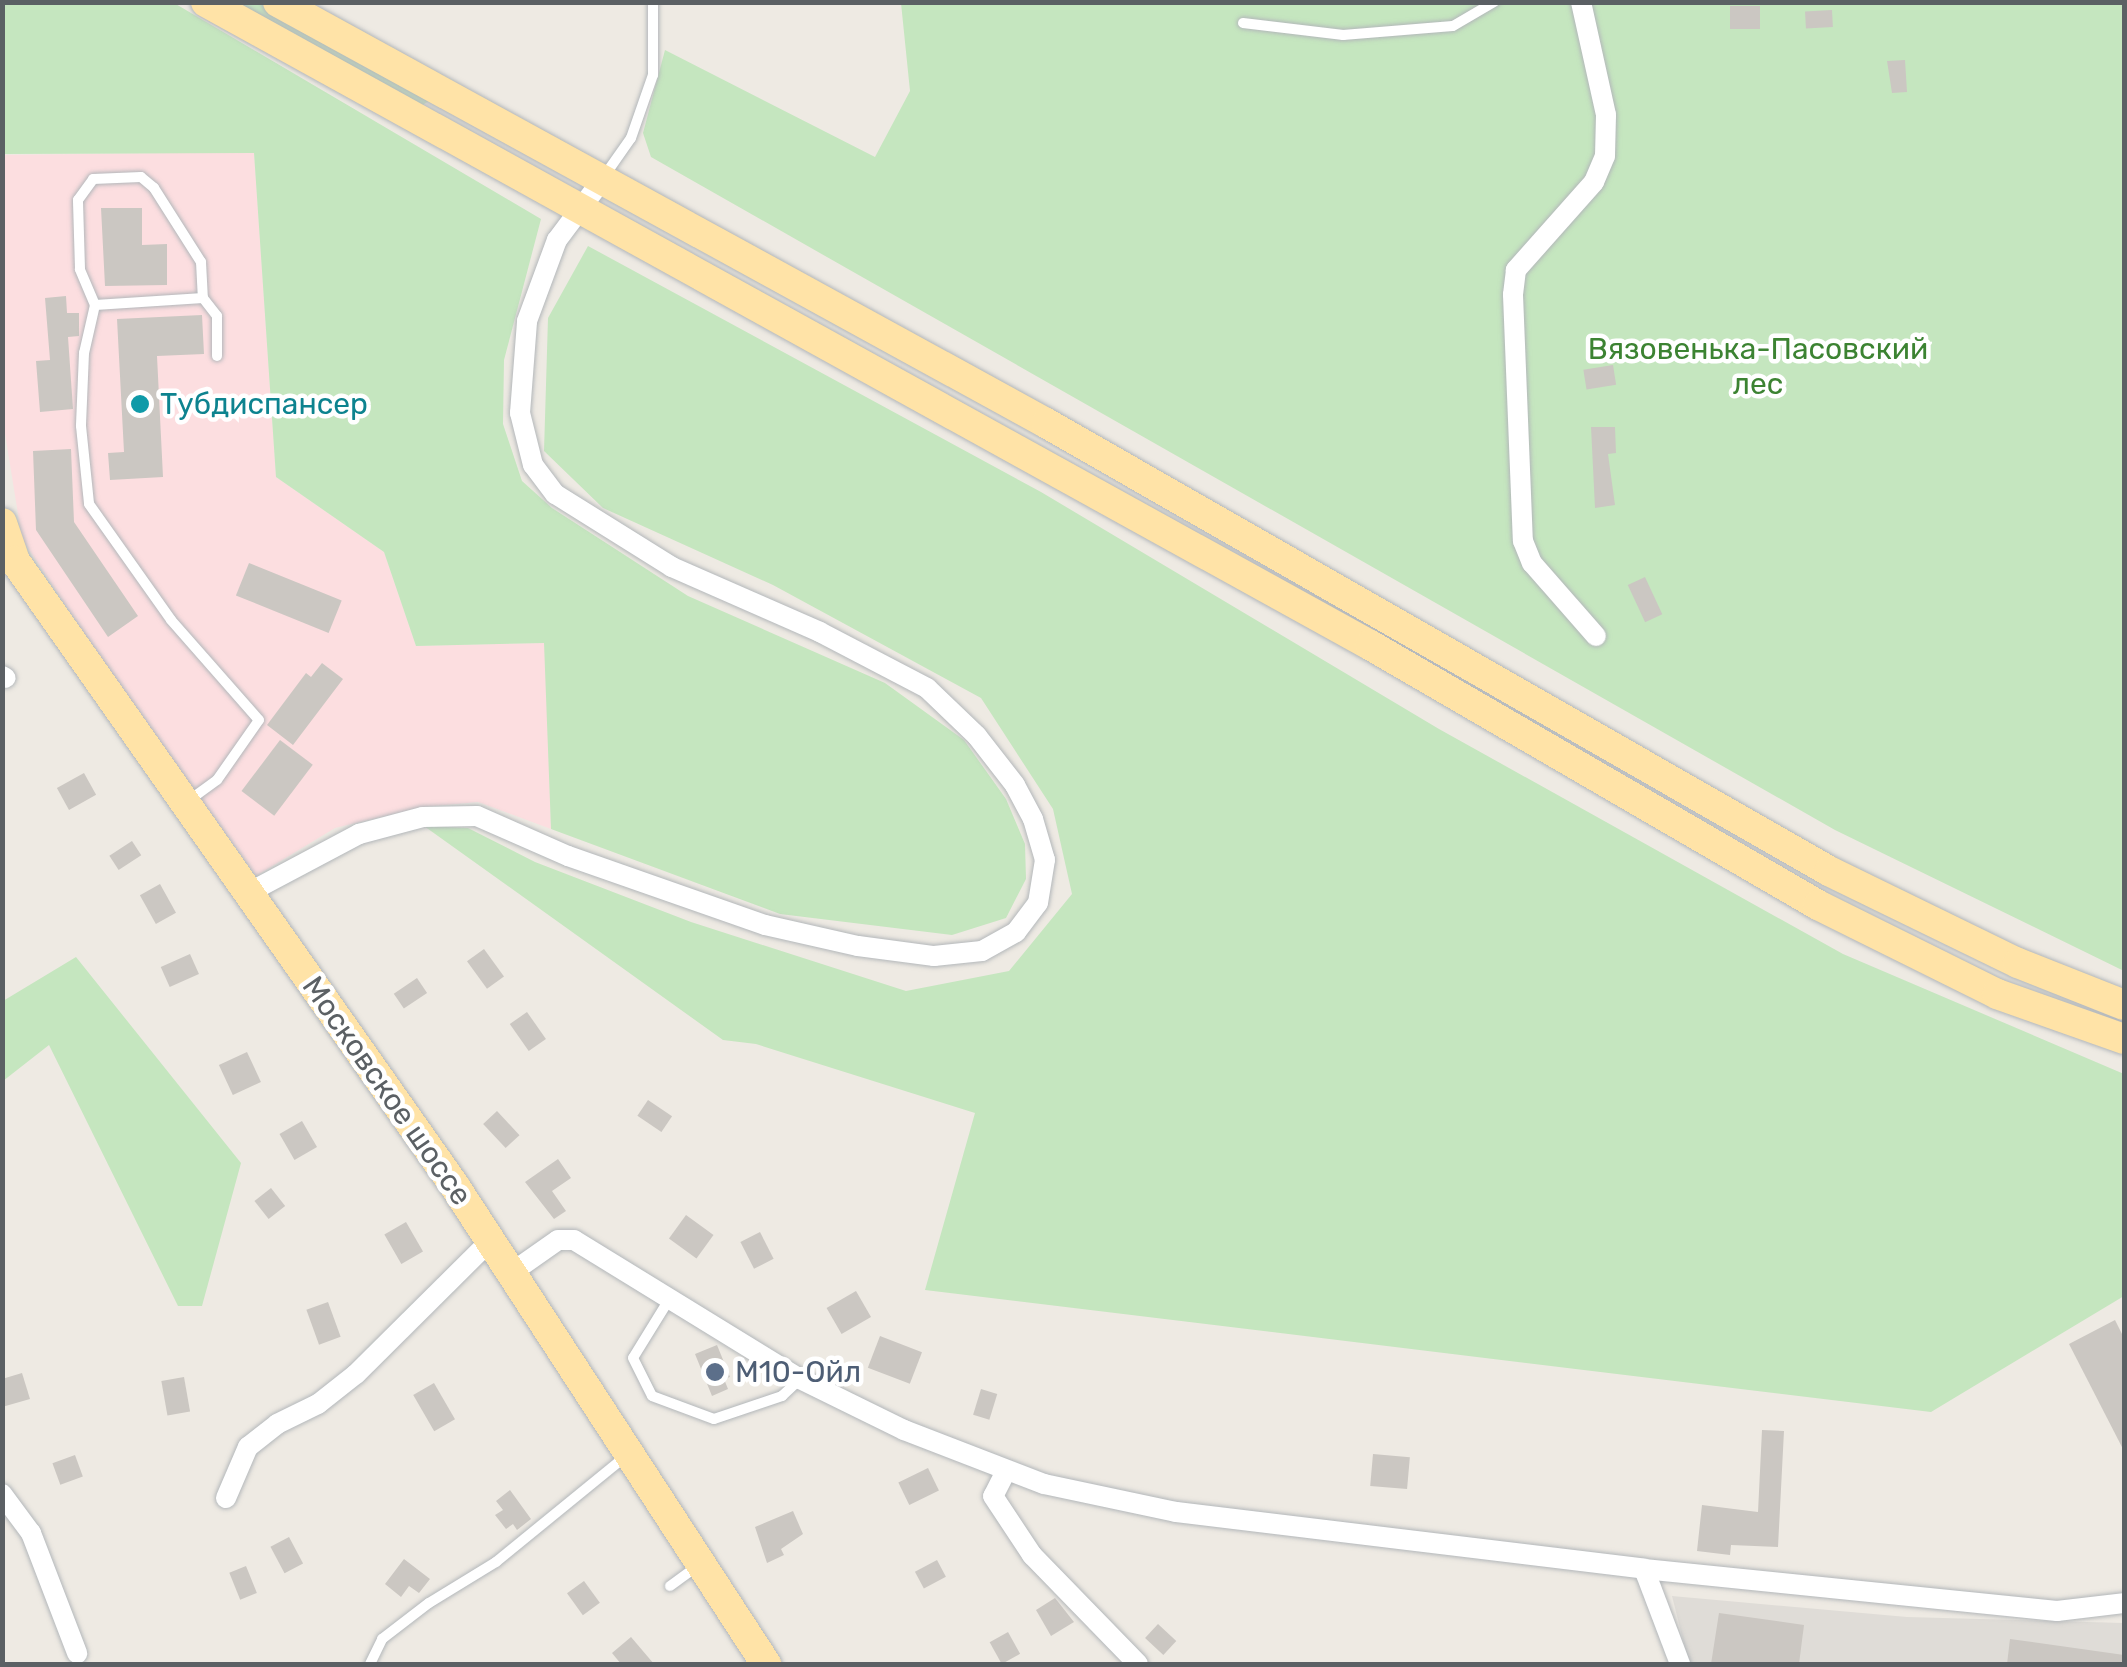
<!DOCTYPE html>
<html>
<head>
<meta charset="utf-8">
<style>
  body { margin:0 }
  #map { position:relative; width:2127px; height:1667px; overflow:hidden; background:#eeeae3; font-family:Rubik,sans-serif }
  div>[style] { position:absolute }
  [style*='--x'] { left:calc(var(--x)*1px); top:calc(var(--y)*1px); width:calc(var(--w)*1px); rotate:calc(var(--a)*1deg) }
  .industrial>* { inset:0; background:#dfdcd7 }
  .medical>* { inset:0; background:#fcdee0 }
  .green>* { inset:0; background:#c5e6bf }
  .building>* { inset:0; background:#cbc7c2; transform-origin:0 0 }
  .roads { filter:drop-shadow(0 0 2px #b3b7ba) drop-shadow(0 0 2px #b3b7ba) }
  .service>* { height:10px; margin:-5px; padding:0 5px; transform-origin:5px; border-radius:5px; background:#fff }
  .minor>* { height:20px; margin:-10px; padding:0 10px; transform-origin:10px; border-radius:10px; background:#fff }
  .primary>* { height:30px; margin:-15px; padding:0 15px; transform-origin:15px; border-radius:15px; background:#ffe3a7 }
  .dots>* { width:28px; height:28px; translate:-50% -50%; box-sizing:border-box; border:5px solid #fff; border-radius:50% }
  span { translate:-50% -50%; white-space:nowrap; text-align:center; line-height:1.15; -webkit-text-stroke:9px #fff; paint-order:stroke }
  .park-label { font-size:30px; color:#3c8332 }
  .culture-label { font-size:30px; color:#0d838f }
  .left { translate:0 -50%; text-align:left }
  .street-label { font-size:30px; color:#5b6064 }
  .service-label { font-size:30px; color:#4e5e75 }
  .frame { position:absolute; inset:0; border:5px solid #5b6064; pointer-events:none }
</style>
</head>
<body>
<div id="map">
  <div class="industrial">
    <div style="clip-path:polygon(1672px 1596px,1907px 1617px,2124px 1623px,2124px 1664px,1689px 1664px)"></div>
  </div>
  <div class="medical">
    <div style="clip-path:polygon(254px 152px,276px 477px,384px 552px,416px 646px,545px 643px,551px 829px,478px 802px,423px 807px,335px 828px,256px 876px,107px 668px,22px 539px,3px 421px,2px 155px)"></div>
  </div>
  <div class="green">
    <div style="clip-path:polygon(2px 3px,174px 3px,541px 219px,504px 360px,503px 424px,522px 481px,552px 508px,688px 596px,885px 683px,964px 740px,1006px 799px,1025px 844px,1026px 879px,1006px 918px,952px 935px,780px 914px,551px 829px,544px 643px,416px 646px,384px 552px,276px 477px,254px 153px,3px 154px)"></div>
    <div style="clip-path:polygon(231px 3px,260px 3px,432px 99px,418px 108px)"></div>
    <div style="clip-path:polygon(901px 3px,2124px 3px,2124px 971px,1835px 830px,651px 157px,643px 133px,665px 50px,875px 157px,910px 91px)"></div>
    <div style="clip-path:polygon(588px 246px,1041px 492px,1439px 729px,1843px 954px,2124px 1074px,2124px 1296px,1931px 1412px,925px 1290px,975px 1113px,756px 1044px,723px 1040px,424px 826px,468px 828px,535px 862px,691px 922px,906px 991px,1009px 971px,1072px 894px,1053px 809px,981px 698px,773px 585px,603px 508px,544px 451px,548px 318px)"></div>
    <div style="clip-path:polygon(76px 957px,241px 1163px,202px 1306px,178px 1306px,49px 1045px,3px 1081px,3px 1001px)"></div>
  </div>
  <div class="building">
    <div style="left:1730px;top:6px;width:30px;height:23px"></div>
    <div style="left:1832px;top:10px;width:17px;height:27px;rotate:87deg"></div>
    <div style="clip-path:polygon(1905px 60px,1907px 92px,1892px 93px,1887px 61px)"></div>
    <div style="clip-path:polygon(101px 208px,142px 208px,142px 245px,167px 244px,167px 285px,105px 286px)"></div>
    <div style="clip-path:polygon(66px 296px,67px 313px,79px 313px,79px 336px,68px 337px,73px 409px,40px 412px,36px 361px,50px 360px,45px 298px)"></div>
    <div style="clip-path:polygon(202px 315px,204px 354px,157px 356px,163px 477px,110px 480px,108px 453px,124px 452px,117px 319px)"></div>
    <div style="left:1613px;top:365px;width:20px;height:30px;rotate:81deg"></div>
    <div style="clip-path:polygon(1591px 427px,1615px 427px,1616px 453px,1608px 454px,1615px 505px,1595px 508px)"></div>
    <div style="clip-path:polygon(71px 449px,74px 522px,138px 616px,108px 637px,36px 530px,33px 451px)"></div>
    <div style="left:249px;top:563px;width:100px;height:35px;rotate:22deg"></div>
    <div style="left:1645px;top:577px;width:41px;height:19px;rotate:65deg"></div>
    <div style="clip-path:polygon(322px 663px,343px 679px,293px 745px,267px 725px,306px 673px,311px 677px)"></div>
    <div style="left:280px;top:740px;width:41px;height:64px;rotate:37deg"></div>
    <div style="left:84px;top:773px;width:25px;height:31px;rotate:61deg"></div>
    <div style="left:132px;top:841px;width:17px;height:27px;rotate:57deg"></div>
    <div style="left:160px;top:884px;width:33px;height:23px;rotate:61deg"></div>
    <div style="left:484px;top:949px;width:34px;height:21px;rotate:54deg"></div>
    <div style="left:190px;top:954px;width:22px;height:32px;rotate:66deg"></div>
    <div style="left:417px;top:978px;width:18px;height:28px;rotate:56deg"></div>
    <div style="left:527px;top:1012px;width:33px;height:21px;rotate:55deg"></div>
    <div style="left:247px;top:1052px;width:33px;height:31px;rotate:65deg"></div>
    <div style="left:648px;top:1100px;width:29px;height:19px;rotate:34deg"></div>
    <div style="left:497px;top:1111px;width:33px;height:19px;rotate:47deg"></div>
    <div style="left:302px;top:1121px;width:30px;height:26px;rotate:60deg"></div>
    <div style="clip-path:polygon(558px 1159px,571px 1178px,552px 1191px,566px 1211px,554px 1219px,525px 1182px)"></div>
    <div style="left:271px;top:1188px;width:23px;height:21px;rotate:52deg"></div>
    <div style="left:686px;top:1215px;width:34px;height:29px;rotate:36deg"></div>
    <div style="left:406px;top:1222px;width:34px;height:25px;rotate:60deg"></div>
    <div style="left:760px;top:1232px;width:30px;height:22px;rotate:63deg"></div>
    <div style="left:856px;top:1291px;width:30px;height:34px;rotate:60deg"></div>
    <div style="left:328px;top:1302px;width:37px;height:23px;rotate:70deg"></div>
    <div style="clip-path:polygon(2115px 1320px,2124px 1338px,2124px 1451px,2069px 1344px)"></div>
    <div style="left:880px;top:1336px;width:45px;height:34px;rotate:21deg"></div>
    <div style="clip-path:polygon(717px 1345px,730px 1377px,724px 1379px,728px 1389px,712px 1396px,695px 1354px)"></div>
    <div style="clip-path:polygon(22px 1373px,30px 1399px,2px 1407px,2px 1379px)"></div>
    <div style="left:184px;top:1377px;width:35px;height:23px;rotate:80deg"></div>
    <div style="left:434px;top:1383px;width:42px;height:24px;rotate:60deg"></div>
    <div style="left:981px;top:1389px;width:17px;height:27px;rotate:17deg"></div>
    <div style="clip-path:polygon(1762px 1430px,1784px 1431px,1778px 1547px,1731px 1545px,1730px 1555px,1697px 1551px,1702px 1505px,1758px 1512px)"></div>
    <div style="left:1373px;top:1454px;width:37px;height:32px;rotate:5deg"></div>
    <div style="left:75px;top:1455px;width:23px;height:24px;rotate:70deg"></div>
    <div style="left:928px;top:1468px;width:25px;height:33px;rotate:64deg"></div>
    <div style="clip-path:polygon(510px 1490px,531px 1519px,517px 1530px,513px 1524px,506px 1529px,495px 1515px,503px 1510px,496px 1501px)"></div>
    <div style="clip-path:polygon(793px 1511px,803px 1534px,781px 1549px,784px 1555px,767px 1563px,755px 1527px)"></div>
    <div style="left:289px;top:1537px;width:30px;height:21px;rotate:62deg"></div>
    <div style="clip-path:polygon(404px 1559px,430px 1579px,419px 1593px,409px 1586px,401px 1597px,385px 1584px)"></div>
    <div style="left:937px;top:1560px;width:19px;height:25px;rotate:62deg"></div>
    <div style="left:246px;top:1566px;width:29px;height:18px;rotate:68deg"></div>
    <div style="left:584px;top:1581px;width:27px;height:21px;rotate:54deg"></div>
    <div style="clip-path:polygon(1055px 1598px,1074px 1622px,1051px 1636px,1036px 1610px)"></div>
    <div style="clip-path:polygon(1719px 1613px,1804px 1625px,1799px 1664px,1711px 1664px)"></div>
    <div style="left:1158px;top:1624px;width:25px;height:19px;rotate:43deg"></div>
    <div style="left:1008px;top:1632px;width:25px;height:21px;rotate:61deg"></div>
    <div style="clip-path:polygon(631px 1637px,654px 1664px,621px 1664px,612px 1653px)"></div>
    <div style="clip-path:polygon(2010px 1639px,2124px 1655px,2124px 1664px,2007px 1664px)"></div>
  </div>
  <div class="roads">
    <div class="service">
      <div style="--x:1243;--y:23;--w:101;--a:6.8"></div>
      <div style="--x:1343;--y:35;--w:110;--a:-4.7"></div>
      <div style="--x:1453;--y:26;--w:48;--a:-30.3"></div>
      <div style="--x:605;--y:175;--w:45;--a:-54.9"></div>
      <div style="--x:631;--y:138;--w:67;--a:-70.8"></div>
      <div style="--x:653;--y:75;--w:73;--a:-90"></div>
      <div style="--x:203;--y:298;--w:23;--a:52"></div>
      <div style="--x:217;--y:316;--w:40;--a:90"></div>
      <div style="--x:95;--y:305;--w:39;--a:-113"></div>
      <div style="--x:80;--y:269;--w:69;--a:-91.7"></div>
      <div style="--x:78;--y:200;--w:26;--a:-54"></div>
      <div style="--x:93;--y:179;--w:48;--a:-2.4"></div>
      <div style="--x:141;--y:177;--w:17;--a:40"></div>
      <div style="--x:154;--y:188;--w:88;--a:57.6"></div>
      <div style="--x:201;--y:262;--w:36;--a:87"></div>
      <div style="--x:203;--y:298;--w:108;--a:176.3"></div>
      <div style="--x:95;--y:305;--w:49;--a:102.9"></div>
      <div style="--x:84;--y:353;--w:73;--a:92.4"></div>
      <div style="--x:81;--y:426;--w:78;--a:84.1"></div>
      <div style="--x:89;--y:504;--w:142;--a:54.7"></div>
      <div style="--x:171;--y:620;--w:133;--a:48.7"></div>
      <div style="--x:259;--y:720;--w:73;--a:125"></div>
      <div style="--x:217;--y:780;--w:34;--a:144"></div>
      <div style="--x:670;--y:1298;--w:70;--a:121.7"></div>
      <div style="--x:633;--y:1358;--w:42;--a:63.4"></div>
      <div style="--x:652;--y:1396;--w:66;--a:20.4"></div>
      <div style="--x:714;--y:1419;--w:72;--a:-18.7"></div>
      <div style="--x:782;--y:1396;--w:25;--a:-43"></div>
      <div style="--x:670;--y:1586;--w:37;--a:-36"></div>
      <div style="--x:370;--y:1664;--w:28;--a:-64"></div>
      <div style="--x:382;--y:1639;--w:59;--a:-37.5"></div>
      <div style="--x:429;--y:1603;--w:79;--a:-31.5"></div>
      <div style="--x:496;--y:1562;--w:168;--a:-39.2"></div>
    </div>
    <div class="minor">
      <div style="--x:1581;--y:2;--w:116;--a:77.5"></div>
      <div style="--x:1606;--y:115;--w:41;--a:91.4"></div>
      <div style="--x:1605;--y:156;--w:28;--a:113"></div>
      <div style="--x:1594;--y:182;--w:118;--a:131.6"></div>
      <div style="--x:1516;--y:270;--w:25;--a:97"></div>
      <div style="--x:1513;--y:295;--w:246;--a:87.7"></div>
      <div style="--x:1523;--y:541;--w:24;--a:68"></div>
      <div style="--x:1532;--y:563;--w:97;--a:48.8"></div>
      <div style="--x:2;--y:676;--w:4;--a:27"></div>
      <div style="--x:248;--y:893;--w:126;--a:-28"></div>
      <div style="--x:359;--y:834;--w:66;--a:-14.9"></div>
      <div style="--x:423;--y:817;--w:54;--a:-1.1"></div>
      <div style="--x:477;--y:816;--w:99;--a:23.7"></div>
      <div style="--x:568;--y:856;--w:209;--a:19.3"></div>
      <div style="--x:765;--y:925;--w:95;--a:12.7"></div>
      <div style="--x:858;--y:946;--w:77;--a:7.5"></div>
      <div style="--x:934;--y:956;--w:48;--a:-5.9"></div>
      <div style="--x:982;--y:951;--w:39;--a:-29"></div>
      <div style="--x:1016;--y:932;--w:36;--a:-53"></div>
      <div style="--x:1038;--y:903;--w:44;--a:-80.8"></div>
      <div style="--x:1045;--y:860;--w:43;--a:-106.3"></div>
      <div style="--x:1033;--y:819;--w:38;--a:-118"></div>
      <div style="--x:1015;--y:785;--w:62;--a:-127.8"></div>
      <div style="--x:977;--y:736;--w:69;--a:-136.2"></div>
      <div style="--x:927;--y:688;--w:121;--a:-152.4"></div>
      <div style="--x:820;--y:632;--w:162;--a:-156.3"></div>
      <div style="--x:672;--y:567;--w:138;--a:-148"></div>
      <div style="--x:555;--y:494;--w:36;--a:-127"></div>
      <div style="--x:533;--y:465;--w:54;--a:-104"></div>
      <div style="--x:520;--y:413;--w:92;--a:-85.6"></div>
      <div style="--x:527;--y:321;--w:86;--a:-69.7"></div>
      <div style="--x:557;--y:240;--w:75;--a:-53.1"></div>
      <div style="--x:511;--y:1273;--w:57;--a:-35.1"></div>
      <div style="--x:558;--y:1240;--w:16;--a:0"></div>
      <div style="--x:574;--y:1240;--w:265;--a:31.6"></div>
      <div style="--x:800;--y:1379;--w:116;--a:26.1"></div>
      <div style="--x:904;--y:1430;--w:150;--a:21.1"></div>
      <div style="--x:1044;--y:1484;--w:135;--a:12"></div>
      <div style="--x:1176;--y:1512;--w:471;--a:6.9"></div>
      <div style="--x:1644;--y:1569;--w:415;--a:5.8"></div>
      <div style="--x:2057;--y:1611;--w:67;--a:-6.8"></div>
      <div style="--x:1006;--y:1471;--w:28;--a:117"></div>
      <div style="--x:993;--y:1496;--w:71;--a:56.5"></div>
      <div style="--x:1032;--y:1555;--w:152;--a:45.8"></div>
      <div style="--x:2;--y:1494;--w:49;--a:53.4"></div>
      <div style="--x:31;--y:1533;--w:129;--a:69"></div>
      <div style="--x:226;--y:1498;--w:56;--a:-66.7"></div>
      <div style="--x:248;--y:1447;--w:37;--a:-38"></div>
      <div style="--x:277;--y:1424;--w:46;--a:-26"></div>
      <div style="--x:318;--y:1404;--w:48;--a:-38.3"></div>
      <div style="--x:356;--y:1374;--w:189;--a:-44.8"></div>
      <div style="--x:1644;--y:1569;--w:102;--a:69.2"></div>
    </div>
    <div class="primary">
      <div style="--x:206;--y:2;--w:1330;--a:28.92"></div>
      <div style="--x:1370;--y:645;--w:518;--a:30.13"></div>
      <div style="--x:1818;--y:905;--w:200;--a:26.4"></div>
      <div style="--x:1997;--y:994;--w:135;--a:19.5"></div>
      <div style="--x:278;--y:2;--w:876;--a:28.73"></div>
      <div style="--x:1046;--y:423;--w:902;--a:29.78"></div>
      <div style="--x:1829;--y:871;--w:210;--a:26"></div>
      <div style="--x:2018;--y:963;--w:114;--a:21.6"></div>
      <div style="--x:2;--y:523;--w:40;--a:71.1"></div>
      <div style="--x:15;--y:561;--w:763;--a:54.87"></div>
      <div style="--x:454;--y:1185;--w:572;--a:56.92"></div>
    </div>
  </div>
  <div class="dots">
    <div style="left:140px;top:404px;background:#0f9aa8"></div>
    <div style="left:715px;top:1372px;background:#5c6f8a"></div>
  </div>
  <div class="park-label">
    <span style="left:1758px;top:366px">Вязовенька-Пасовский<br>лес</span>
  </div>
  <div class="culture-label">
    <span class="left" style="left:160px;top:404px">Тубдиспансер</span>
  </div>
  <div class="street-label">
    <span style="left:387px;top:1091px;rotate:55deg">Московское шоссе</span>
  </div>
  <div class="service-label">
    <span class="left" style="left:735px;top:1372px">М10-Ойл</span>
  </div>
  <div class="frame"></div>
</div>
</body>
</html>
